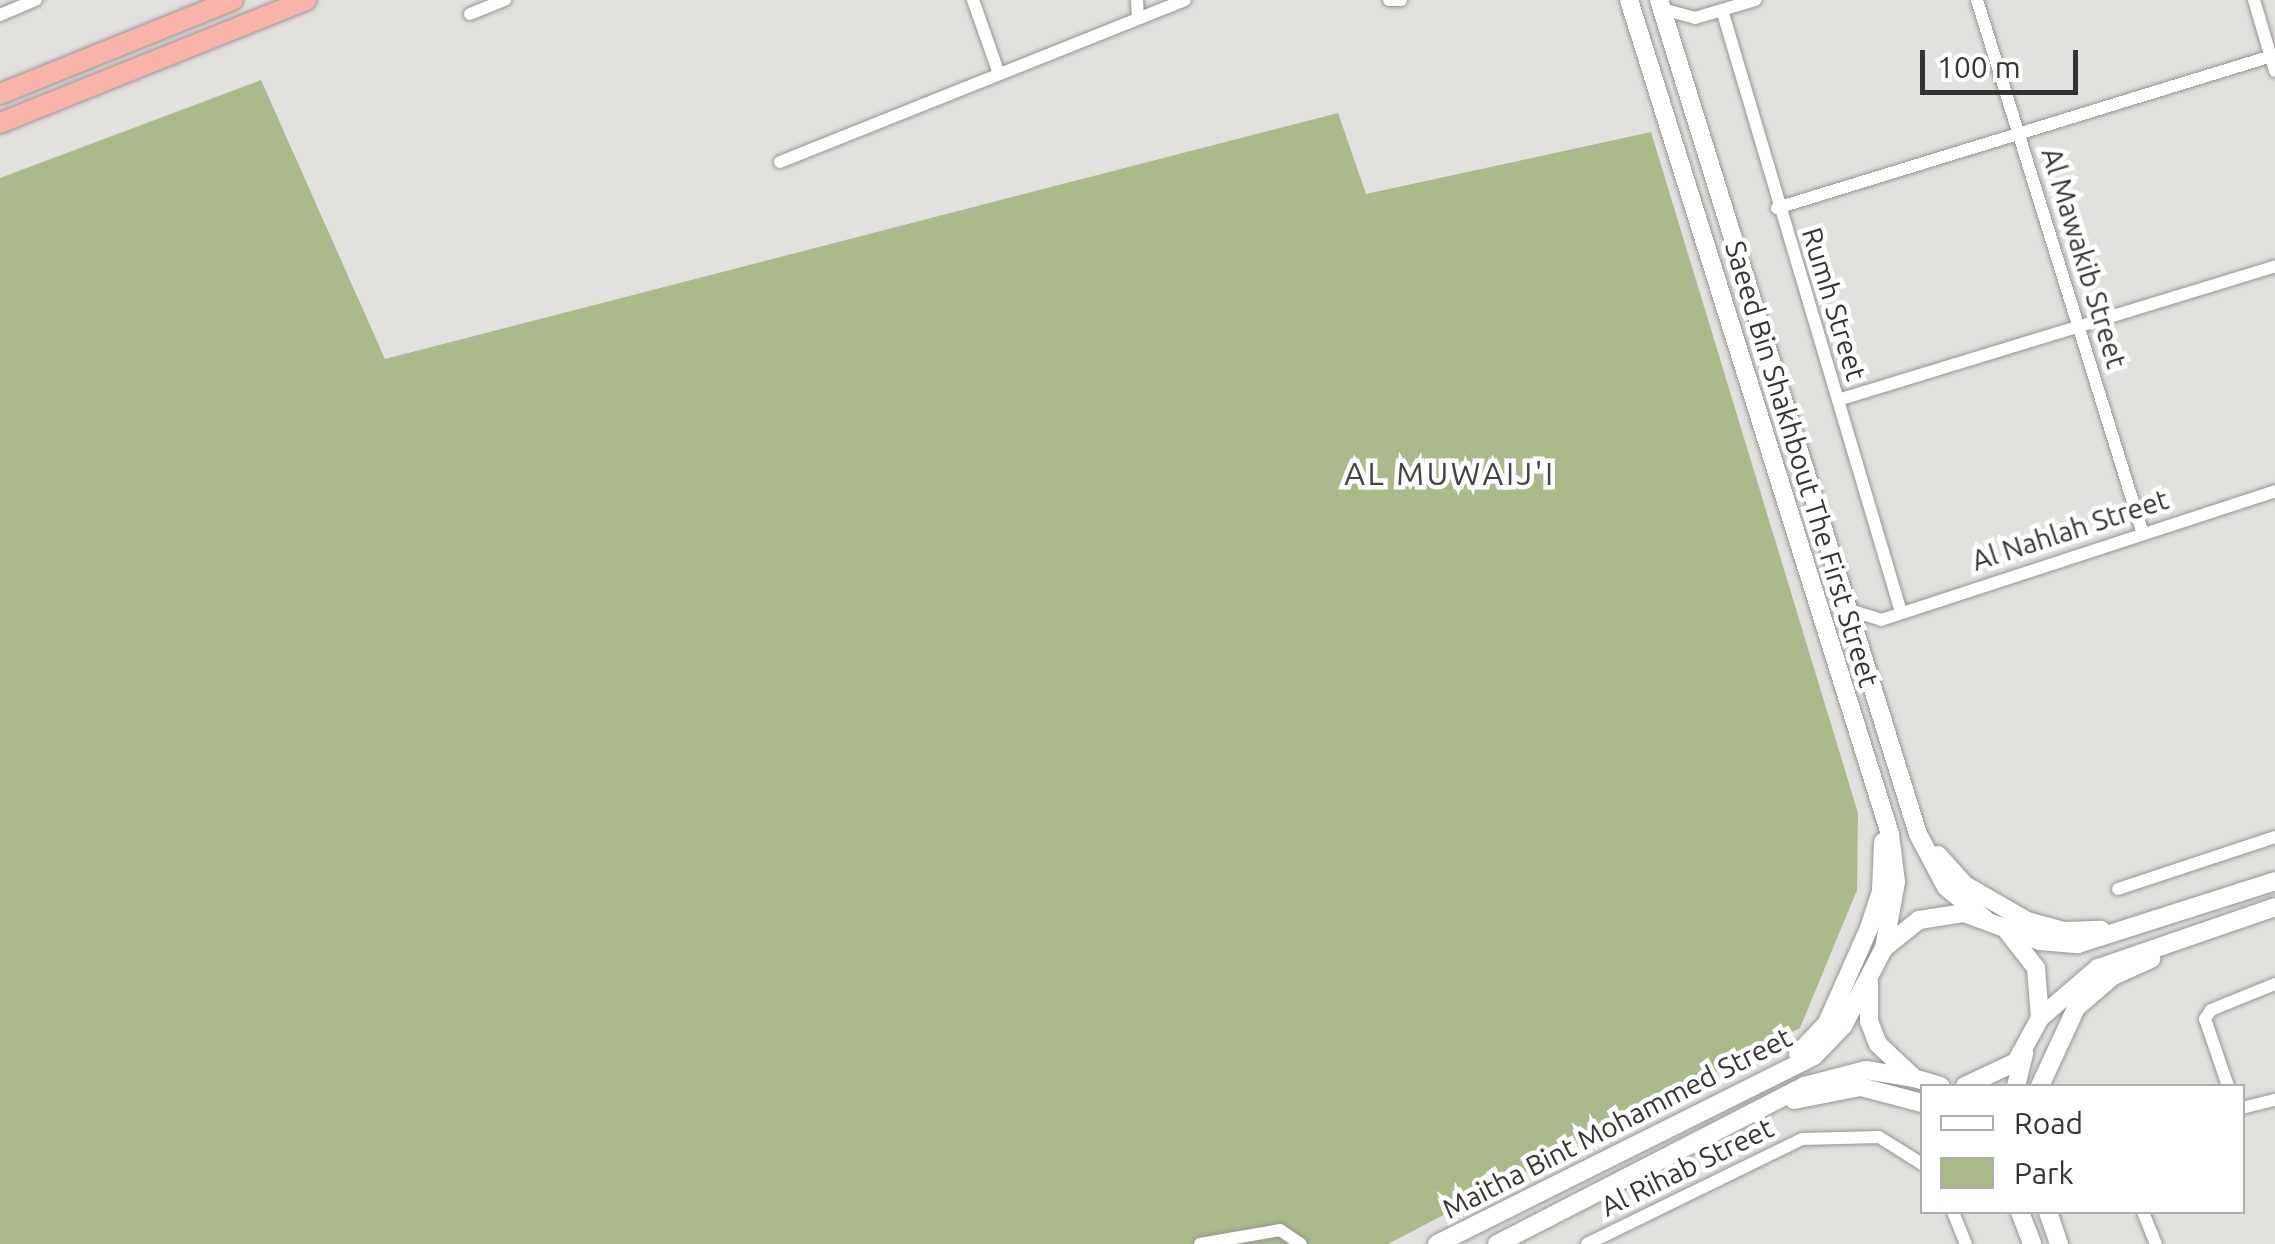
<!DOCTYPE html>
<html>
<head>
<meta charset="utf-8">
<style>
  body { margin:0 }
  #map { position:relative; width:2275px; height:1244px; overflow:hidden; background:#e3e1de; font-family:Ubuntu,sans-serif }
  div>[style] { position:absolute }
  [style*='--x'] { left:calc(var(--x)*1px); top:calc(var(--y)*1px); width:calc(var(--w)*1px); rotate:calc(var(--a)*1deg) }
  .green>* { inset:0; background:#aaba8b }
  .roads { filter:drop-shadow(0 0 2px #969492) drop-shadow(0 0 2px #969492) }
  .minor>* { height:12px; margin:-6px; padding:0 6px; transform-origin:6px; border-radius:6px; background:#fff }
  .secondary>* { height:18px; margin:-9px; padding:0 9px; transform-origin:9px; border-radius:9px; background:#fff }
  .trunk>* { height:20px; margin:-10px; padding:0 10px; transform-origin:10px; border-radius:10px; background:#fab3a8 }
  span { translate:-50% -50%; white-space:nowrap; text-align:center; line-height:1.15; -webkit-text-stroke:9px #fff; paint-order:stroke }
  .street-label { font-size:28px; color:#353433 }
  .quarter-label { font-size:32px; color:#464442; letter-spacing:2.5px }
  .legend { position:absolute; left:1920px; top:1084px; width:325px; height:130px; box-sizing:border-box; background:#fff; border:2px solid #aeaead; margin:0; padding:12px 18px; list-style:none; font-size:30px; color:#353433 }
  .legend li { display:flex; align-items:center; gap:20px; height:50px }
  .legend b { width:50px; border:2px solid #aeaead }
  .scale { position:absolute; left:1920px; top:50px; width:158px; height:45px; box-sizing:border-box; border:5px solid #353433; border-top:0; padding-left:12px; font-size:30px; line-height:35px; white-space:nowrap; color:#353433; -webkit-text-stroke:8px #fff; paint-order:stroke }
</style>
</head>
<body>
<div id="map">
  <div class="green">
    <div style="clip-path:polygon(261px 80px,385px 359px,1338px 113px,1366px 194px,1651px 132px,1858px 813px,1857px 890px,1800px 1028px,1388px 1244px,0 1244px,0 178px)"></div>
  </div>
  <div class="roads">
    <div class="minor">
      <div style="--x:973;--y:0;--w:78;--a:70.6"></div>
      <div style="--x:1137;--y:0;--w:18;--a:87"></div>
      <div style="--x:1389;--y:0;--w:12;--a:0"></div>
      <div style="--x:1977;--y:0;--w:556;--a:72.74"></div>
      <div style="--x:2254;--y:0;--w:74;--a:73.5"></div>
      <div style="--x:1662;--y:9;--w:34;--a:15"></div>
      <div style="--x:1695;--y:18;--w:63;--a:-16.7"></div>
      <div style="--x:1722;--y:10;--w:628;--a:73.44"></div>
      <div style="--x:470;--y:14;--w:38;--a:-22"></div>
      <div style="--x:0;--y:15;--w:39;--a:-23"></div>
      <div style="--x:780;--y:162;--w:436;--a:-21.8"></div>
      <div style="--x:1777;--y:208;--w:521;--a:-17.08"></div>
      <div style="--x:1838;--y:400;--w:457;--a:-17"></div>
      <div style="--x:1846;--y:609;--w:37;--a:17"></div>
      <div style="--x:1881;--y:620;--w:415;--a:-18.1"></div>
      <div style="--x:2118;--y:889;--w:165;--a:-18.3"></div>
      <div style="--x:2228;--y:1086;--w:71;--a:-108.9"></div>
      <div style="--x:2205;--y:1019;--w:11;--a:-56"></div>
      <div style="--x:2211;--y:1010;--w:69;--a:-22.1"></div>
      <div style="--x:2242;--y:1108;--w:34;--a:-14"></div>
      <div style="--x:1953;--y:1212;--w:35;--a:68"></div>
      <div style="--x:2143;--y:1212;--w:35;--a:68"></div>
      <div style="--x:1200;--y:1244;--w:81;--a:-9.9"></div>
      <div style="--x:1280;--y:1230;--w:25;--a:34"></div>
      <div style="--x:1587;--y:1244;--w:239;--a:-26"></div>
      <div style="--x:1802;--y:1139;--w:77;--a:-1.5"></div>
      <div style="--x:1879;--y:1137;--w:51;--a:32.1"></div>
    </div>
    <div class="secondary">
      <div style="--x:1629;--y:0;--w:874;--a:72.62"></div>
      <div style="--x:1890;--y:834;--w:48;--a:82.9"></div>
      <div style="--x:1896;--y:882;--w:67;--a:100.3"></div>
      <div style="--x:1659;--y:0;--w:873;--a:72.75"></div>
      <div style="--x:1918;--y:834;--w:60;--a:62.2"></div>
      <div style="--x:1946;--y:887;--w:50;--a:39.4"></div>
      <div style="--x:1938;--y:855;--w:40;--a:48"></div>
      <div style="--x:1965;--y:885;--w:72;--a:30.1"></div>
      <div style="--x:2027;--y:921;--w:39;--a:15"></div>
      <div style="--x:2065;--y:931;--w:36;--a:-2"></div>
      <div style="--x:1869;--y:982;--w:39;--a:90"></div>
      <div style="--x:1869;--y:1021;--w:25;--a:69"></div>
      <div style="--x:1878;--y:1044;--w:50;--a:43.4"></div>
      <div style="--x:1914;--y:1078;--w:28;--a:17"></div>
      <div style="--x:2040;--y:1018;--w:77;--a:-40.8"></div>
      <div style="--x:2098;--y:968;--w:187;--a:-19"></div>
      <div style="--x:1798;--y:1054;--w:42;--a:-46.9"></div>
      <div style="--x:1827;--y:1023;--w:104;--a:-66.1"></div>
      <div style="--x:1869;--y:928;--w:40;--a:-72"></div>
      <div style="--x:1881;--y:890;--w:48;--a:-87.6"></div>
      <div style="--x:1965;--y:1086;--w:56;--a:-25.2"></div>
      <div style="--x:2016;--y:1062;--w:50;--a:-61.4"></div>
      <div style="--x:2040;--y:1018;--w:50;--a:-94.6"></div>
      <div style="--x:2036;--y:968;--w:46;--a:-127.9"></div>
      <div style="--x:2016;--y:1086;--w:34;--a:-76"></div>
      <div style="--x:2040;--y:1086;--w:86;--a:-65.2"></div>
      <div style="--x:2076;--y:1008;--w:49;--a:-40.9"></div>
      <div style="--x:2113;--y:976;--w:42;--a:-24.1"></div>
      <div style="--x:1794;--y:1100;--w:68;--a:-11"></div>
      <div style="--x:1861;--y:1087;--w:63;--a:14.7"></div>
      <div style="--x:2020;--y:1212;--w:34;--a:69"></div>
      <div style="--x:2048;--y:1212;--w:34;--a:71"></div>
      <div style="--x:1437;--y:1244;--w:421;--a:-26.5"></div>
      <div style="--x:1814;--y:1056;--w:42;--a:-46"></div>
      <div style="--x:1843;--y:1026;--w:88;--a:-62.3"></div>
      <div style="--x:1884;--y:948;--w:45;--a:-38.7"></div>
      <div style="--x:1919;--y:920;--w:46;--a:-8.8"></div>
      <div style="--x:1964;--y:913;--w:81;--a:20.2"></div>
      <div style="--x:2040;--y:941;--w:38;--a:5"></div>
      <div style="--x:2078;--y:944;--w:207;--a:-17.7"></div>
      <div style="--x:1497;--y:1244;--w:345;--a:-27.2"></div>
      <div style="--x:1804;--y:1086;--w:64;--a:-14.5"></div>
      <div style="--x:1866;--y:1070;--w:49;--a:9.5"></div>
    </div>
    <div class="trunk">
      <div style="--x:0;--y:94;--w:251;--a:-22"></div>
      <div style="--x:0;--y:123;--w:330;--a:-21.9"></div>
    </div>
  </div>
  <div class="street-label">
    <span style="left:2084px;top:258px;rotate:73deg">Al Mawakib Street</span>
    <span style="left:1834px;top:304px;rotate:73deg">Rumh Street</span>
    <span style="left:1802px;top:464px;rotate:73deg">Saeed Bin Shakhbout The First Street</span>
    <span style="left:2070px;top:530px;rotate:-18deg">Al Nahlah Street</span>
    <span style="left:1617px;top:1123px;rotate:-27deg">Maitha Bint Mohammed Street</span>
    <span style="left:1687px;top:1167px;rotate:-26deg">Al Rihab Street</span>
  </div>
  <div class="quarter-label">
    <span style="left:1450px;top:473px">AL MUWAIJ'I</span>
  </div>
  <ul class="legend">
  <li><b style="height:12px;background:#fff"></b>Road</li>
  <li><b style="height:28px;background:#aaba8b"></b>Park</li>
  </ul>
  <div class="scale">100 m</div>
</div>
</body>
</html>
